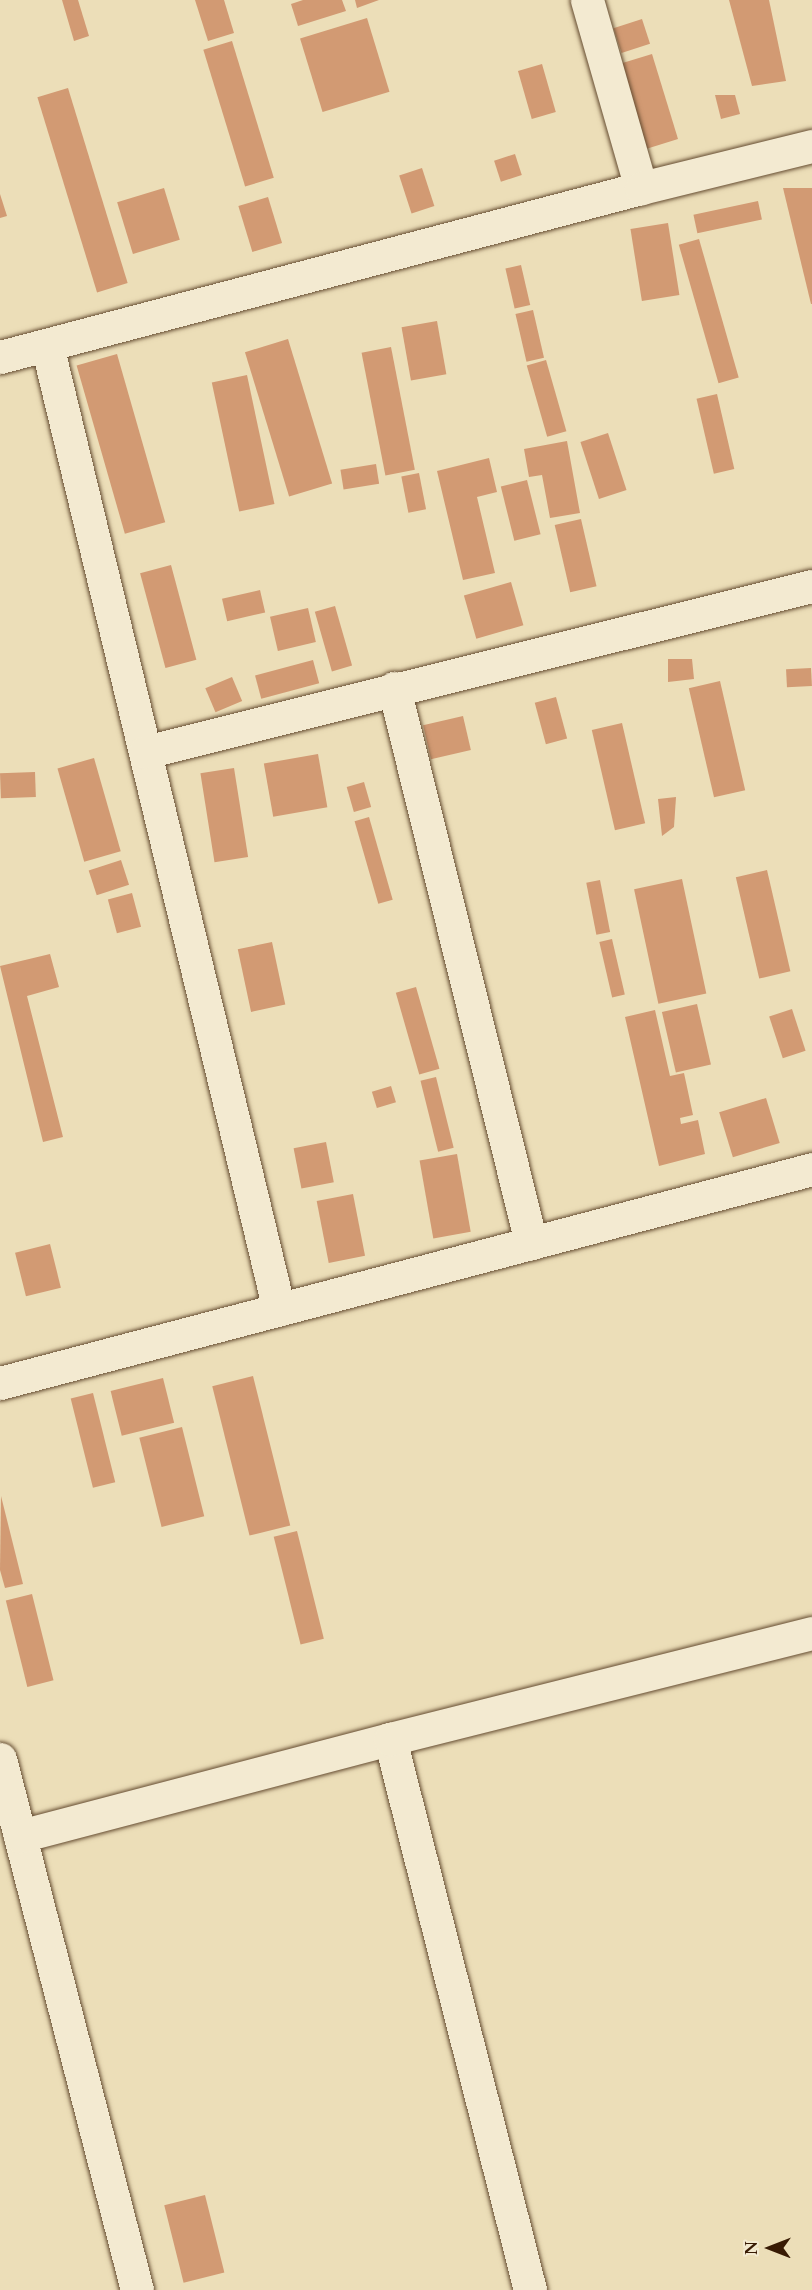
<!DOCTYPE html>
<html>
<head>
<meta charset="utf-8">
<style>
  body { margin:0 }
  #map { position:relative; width:812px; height:2290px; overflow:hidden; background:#ecdeb8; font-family:Cardo,serif }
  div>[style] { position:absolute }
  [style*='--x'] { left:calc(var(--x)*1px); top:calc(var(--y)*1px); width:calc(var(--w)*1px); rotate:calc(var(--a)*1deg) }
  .building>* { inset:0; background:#d29a73; transform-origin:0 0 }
  .roads { filter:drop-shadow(0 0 2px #654c31) drop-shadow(0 0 2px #654c31) }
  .street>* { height:33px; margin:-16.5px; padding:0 16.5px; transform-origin:16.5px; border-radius:16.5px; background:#f3ead1 }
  span { translate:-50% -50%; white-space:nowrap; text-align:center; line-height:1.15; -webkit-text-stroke:4.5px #f3ead1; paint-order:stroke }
  .north { position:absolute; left:740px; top:2218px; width:60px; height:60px; -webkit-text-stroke:4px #f3ead1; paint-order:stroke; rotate:270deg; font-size:16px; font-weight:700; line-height:24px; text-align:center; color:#381b04 }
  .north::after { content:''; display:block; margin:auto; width:21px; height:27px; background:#381b04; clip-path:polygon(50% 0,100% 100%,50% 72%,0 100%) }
</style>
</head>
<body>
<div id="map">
  <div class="building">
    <div style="clip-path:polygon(62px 0,78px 0,89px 36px,74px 41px)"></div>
    <div style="clip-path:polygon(195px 0,224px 0,234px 33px,208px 41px)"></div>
    <div style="clip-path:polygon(303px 0,342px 0,346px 11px,298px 26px,291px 4px)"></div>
    <div style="clip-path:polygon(355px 0,379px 0,357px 8px)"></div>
    <div style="clip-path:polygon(729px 0,769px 0,786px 81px,752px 86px)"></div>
    <div style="left:367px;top:18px;width:77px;height:70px;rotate:73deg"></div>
    <div style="left:642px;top:19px;width:26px;height:30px;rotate:72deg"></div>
    <div style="left:232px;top:41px;width:143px;height:30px;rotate:73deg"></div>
    <div style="left:652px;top:54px;width:89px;height:36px;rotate:73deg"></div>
    <div style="left:542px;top:64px;width:50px;height:25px;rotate:74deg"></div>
    <div style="left:68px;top:88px;width:204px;height:32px;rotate:73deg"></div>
    <div style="clip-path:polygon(715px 95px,735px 95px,740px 114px,721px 119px)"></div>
    <div style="left:515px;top:154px;width:22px;height:22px;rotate:72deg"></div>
    <div style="left:422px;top:168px;width:40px;height:24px;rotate:72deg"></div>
    <div style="left:164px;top:188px;width:54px;height:49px;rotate:73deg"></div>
    <div style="clip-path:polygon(783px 188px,812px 188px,812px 304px,811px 304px)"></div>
    <div style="clip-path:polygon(0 194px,7px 216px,0 218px)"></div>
    <div style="left:268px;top:197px;width:48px;height:31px;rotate:73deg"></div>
    <div style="left:758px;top:201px;width:19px;height:66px;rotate:78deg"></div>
    <div style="left:668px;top:223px;width:73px;height:38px;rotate:81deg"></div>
    <div style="left:699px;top:239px;width:144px;height:21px;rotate:74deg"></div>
    <div style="left:521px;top:265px;width:41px;height:16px;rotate:77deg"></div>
    <div style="left:533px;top:310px;width:49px;height:18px;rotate:77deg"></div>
    <div style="left:437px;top:321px;width:54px;height:36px;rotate:80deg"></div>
    <div style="left:288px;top:339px;width:151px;height:45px;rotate:73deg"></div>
    <div style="left:391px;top:347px;width:125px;height:30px;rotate:79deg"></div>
    <div style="left:117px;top:354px;width:175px;height:42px;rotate:74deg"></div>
    <div style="left:546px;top:360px;width:74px;height:20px;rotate:74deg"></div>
    <div style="left:247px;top:375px;width:132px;height:36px;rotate:78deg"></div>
    <div style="left:717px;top:394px;width:77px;height:21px;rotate:77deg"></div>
    <div style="left:608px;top:433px;width:60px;height:29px;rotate:72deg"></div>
    <div style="clip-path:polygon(567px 441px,580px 513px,550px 518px,542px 475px,529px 477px,524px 449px)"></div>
    <div style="clip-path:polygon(489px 458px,497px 492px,477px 497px,495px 573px,463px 580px,437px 471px)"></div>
    <div style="left:376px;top:464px;width:20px;height:36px;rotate:81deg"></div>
    <div style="left:419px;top:473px;width:37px;height:18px;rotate:79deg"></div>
    <div style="left:527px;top:480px;width:56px;height:27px;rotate:76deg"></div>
    <div style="left:581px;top:519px;width:69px;height:27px;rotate:77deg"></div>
    <div style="left:171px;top:565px;width:98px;height:32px;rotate:75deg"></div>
    <div style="left:511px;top:582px;width:45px;height:49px;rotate:74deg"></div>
    <div style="left:260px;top:590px;width:23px;height:39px;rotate:77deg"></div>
    <div style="left:335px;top:606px;width:62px;height:21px;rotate:74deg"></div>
    <div style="left:308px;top:608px;width:35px;height:39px;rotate:77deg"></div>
    <div style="clip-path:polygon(668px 659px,692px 659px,694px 679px,668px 682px)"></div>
    <div style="left:313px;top:660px;width:24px;height:60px;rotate:75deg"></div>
    <div style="left:811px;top:668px;width:18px;height:25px;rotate:87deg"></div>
    <div style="left:232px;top:677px;width:26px;height:29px;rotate:67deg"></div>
    <div style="left:720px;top:681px;width:112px;height:32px;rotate:77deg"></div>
    <div style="left:556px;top:697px;width:43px;height:22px;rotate:75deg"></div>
    <div style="left:463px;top:716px;width:35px;height:41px;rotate:77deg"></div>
    <div style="left:622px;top:723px;width:103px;height:31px;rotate:77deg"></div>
    <div style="left:318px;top:754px;width:54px;height:55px;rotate:80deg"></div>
    <div style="left:94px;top:758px;width:97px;height:38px;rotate:74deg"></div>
    <div style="left:234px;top:768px;width:90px;height:34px;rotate:81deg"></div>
    <div style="left:35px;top:772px;width:25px;height:35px;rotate:88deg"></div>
    <div style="left:364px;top:782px;width:26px;height:18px;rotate:74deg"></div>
    <div style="clip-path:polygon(676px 797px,674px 827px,662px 836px,658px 799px)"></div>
    <div style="left:369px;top:817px;width:86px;height:15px;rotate:74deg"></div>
    <div style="left:121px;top:860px;width:26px;height:34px;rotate:72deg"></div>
    <div style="left:767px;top:870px;width:104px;height:32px;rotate:77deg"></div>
    <div style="left:682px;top:879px;width:117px;height:49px;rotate:78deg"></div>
    <div style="left:600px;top:880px;width:53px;height:14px;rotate:79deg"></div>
    <div style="left:132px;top:893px;width:35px;height:25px;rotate:75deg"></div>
    <div style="left:612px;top:939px;width:57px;height:13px;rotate:77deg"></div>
    <div style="left:272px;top:942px;width:64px;height:35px;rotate:78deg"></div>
    <div style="clip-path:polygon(50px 954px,59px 987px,27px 996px,63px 1137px,43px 1142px,0 966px)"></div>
    <div style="left:416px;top:987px;width:85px;height:21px;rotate:74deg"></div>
    <div style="left:697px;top:1004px;width:62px;height:36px;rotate:77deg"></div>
    <div style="left:792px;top:1009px;width:44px;height:24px;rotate:72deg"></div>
    <div style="clip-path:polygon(655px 1010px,670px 1076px,684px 1073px,693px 1115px,680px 1118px,681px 1124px,698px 1120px,705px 1154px,659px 1166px,625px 1017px)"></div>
    <div style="left:436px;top:1077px;width:73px;height:16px;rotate:76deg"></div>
    <div style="left:391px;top:1086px;width:17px;height:20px;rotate:73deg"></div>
    <div style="left:766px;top:1098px;width:47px;height:49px;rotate:73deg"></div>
    <div style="left:326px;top:1142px;width:41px;height:33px;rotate:79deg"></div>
    <div style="left:457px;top:1154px;width:79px;height:38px;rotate:80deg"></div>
    <div style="left:353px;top:1194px;width:63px;height:37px;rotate:79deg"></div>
    <div style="left:50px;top:1244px;width:45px;height:36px;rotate:76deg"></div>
    <div style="left:253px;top:1376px;width:154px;height:42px;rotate:76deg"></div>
    <div style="left:163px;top:1378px;width:46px;height:54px;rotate:76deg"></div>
    <div style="left:93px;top:1393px;width:92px;height:23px;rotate:76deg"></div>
    <div style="left:182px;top:1427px;width:92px;height:44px;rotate:76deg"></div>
    <div style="clip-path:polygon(1px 1496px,23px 1584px,5px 1588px,0 1570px)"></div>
    <div style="left:297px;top:1531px;width:111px;height:24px;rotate:76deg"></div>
    <div style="left:32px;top:1594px;width:89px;height:27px;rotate:76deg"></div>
    <div style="left:205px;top:2195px;width:80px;height:42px;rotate:76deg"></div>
  </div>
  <div class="roads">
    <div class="street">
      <div style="--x:587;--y:0;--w:196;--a:74"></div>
      <div style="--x:47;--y:345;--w:992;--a:76.48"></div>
      <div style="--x:0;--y:357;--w:663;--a:-14.77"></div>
      <div style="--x:641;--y:188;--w:176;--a:-13.8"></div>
      <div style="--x:394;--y:688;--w:572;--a:76.13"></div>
      <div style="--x:145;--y:752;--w:687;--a:-13.98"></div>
      <div style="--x:0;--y:1383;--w:840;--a:-14.76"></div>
      <div style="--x:390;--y:1739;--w:569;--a:75.74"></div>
      <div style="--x:0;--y:1759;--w:548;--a:75.53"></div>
      <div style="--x:20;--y:1836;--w:383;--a:-14.7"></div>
      <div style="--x:390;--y:1739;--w:435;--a:-14.1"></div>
    </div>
  </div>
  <div class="north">N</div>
</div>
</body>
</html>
